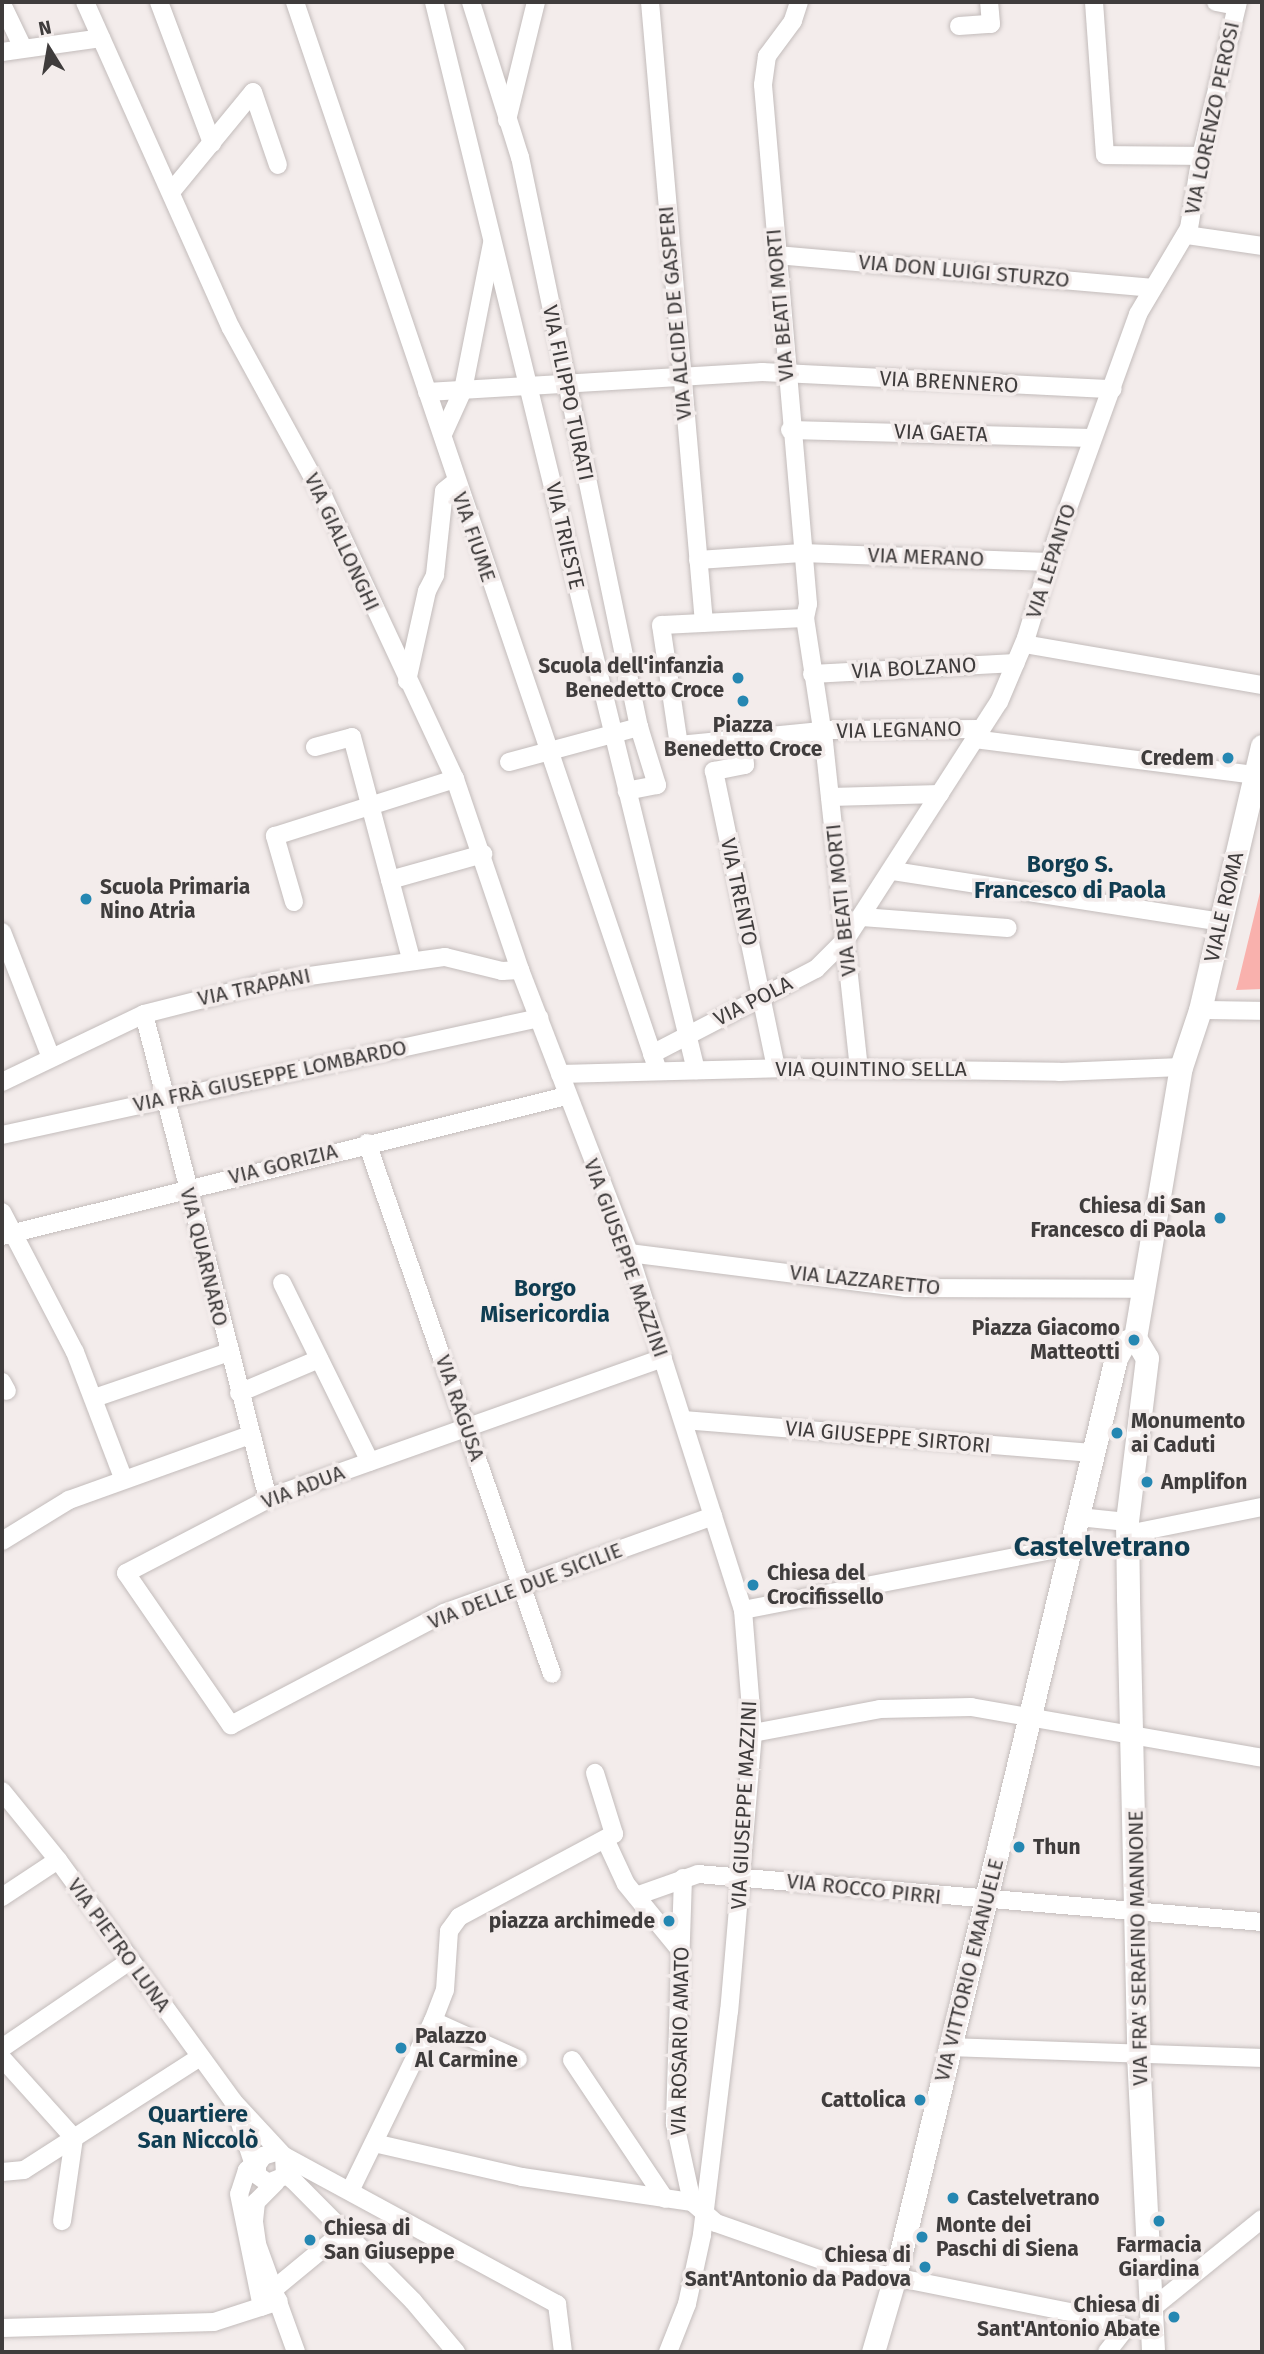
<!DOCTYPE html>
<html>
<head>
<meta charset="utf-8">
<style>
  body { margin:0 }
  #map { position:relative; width:1264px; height:2354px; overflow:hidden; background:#f3eceb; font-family:"Fira Sans",sans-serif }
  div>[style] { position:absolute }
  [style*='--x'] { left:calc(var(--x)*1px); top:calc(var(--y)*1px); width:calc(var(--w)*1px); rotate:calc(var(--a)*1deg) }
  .green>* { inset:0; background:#f9b1ad }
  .roads { filter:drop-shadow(0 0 2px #c3bcbb) drop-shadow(0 0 2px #c3bcbb) }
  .minor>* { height:18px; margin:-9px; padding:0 9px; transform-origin:9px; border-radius:9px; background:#fff }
  .major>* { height:23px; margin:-11.5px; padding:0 11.5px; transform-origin:11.5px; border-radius:11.5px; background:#fff }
  .dots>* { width:19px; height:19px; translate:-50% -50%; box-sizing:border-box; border:4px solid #f3eceb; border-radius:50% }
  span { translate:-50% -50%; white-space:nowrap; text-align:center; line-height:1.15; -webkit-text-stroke:7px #f3eceb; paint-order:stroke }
  .street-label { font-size:21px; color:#3f3c3c }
  .poi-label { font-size:21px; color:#3f3c3c; font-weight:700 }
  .right { translate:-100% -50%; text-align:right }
  .left { translate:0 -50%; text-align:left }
  .neighbourhood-label { font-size:23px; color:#0f3d52; font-weight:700 }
  .district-label { font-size:28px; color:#0f3d52; font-weight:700 }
  .frame { position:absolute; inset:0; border:4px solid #3f3c3c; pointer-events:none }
  .north { position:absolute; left:14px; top:14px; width:70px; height:70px; -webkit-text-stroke:5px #f3eceb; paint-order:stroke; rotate:349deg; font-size:19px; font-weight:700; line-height:28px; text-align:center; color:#3f3c3c }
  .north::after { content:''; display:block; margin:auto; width:24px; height:32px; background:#3f3c3c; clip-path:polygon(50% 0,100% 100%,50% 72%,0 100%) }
</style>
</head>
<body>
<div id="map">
  <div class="green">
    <div style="clip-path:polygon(1262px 884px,1262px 989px,1236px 990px,1238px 983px)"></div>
  </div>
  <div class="roads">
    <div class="minor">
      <div style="--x:85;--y:2;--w:357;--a:65.9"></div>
      <div style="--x:231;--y:328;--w:192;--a:61.3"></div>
      <div style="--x:323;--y:496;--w:312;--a:65"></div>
      <div style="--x:455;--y:779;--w:202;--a:71.2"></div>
      <div style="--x:520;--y:970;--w:303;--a:68.9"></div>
      <div style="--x:629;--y:1253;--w:375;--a:72.3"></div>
      <div style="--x:743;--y:1610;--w:123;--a:85.4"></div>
      <div style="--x:753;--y:1733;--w:279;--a:94.9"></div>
      <div style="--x:729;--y:2011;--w:226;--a:96.9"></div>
      <div style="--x:702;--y:2235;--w:71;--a:102.3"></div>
      <div style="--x:687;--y:2304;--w:52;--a:111.6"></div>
      <div style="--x:159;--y:2;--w:151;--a:69.4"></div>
      <div style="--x:295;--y:2;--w:1129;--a:71.24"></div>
      <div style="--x:434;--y:2;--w:1100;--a:76.22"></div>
      <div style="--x:471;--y:2;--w:163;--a:72.5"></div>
      <div style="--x:520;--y:157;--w:582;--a:78.21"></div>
      <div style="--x:639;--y:727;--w:61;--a:72.8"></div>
      <div style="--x:657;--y:785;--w:31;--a:169"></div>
      <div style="--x:650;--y:2;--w:623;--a:85.03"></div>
      <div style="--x:799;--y:2;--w:20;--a:108"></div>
      <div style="--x:793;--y:21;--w:44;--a:126.6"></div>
      <div style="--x:767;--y:56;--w:29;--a:98"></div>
      <div style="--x:763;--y:85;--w:521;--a:85.04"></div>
      <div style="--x:808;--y:604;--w:14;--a:102"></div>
      <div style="--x:805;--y:618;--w:125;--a:81.3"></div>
      <div style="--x:824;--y:742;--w:328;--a:83.9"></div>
      <div style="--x:1094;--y:2;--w:153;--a:85.9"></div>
      <div style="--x:1105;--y:155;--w:96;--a:0.6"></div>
      <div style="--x:1216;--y:2;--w:21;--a:11"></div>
      <div style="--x:2;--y:4;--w:49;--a:64.5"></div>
      <div style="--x:959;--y:26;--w:32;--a:-4"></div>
      <div style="--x:991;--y:24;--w:22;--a:-95"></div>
      <div style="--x:2;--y:52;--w:100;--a:-8"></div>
      <div style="--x:253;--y:92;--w:77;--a:71.1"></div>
      <div style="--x:507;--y:120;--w:122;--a:-76.2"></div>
      <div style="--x:171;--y:192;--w:129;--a:-50.6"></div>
      <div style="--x:1186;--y:235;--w:77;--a:8.2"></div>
      <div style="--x:777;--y:255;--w:375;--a:5"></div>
      <div style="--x:427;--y:392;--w:336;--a:-3.4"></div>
      <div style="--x:762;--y:372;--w:351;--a:2.8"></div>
      <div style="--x:790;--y:430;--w:302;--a:1.5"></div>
      <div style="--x:443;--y:434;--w:48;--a:-65.6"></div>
      <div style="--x:463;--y:390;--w:150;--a:-78.8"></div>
      <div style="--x:698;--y:560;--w:104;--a:-3.9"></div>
      <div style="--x:802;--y:553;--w:247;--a:2.1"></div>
      <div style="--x:805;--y:618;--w:144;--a:177.2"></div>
      <div style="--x:661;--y:625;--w:121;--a:81.5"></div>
      <div style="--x:679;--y:745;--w:153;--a:-5.6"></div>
      <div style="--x:831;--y:730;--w:149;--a:-0.4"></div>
      <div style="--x:1024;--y:644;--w:242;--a:9.8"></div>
      <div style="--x:812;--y:674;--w:204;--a:-3.1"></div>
      <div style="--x:407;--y:681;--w:92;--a:-77.5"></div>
      <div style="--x:427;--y:591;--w:18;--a:-63"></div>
      <div style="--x:435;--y:575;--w:84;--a:-83.9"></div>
      <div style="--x:444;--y:491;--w:14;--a:-39"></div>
      <div style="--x:974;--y:739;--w:283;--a:7.3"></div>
      <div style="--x:743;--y:742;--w:23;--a:85"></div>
      <div style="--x:745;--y:765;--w:32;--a:169"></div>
      <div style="--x:714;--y:771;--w:303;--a:78.2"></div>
      <div style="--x:315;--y:747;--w:38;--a:-15"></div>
      <div style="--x:352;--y:737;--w:229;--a:75.1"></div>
      <div style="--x:509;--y:762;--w:135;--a:-15.1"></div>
      <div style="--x:830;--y:797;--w:110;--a:-1.6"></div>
      <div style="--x:893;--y:871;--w:332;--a:8.8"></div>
      <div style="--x:390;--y:880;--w:97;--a:-15.6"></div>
      <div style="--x:294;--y:902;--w:69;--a:-106.1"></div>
      <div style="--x:275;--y:836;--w:189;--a:-17.6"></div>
      <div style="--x:862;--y:917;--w:146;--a:4.3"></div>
      <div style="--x:2;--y:932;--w:132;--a:68.7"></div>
      <div style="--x:1200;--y:1010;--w:62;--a:0.9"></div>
      <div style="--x:144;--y:1014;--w:501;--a:75.66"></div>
      <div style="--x:652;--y:1054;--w:185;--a:-27.4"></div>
      <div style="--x:816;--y:969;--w:42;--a:-45"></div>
      <div style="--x:846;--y:939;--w:282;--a:-57.2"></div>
      <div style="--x:999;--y:702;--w:69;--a:-67.1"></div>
      <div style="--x:1026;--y:638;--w:102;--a:-72.8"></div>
      <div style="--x:1056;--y:541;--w:241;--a:-70.1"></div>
      <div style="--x:1138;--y:314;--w:100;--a:-59.3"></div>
      <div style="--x:1189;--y:228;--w:73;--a:-80.5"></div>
      <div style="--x:1201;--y:156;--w:158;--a:-76.5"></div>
      <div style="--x:560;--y:1074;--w:229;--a:-1.5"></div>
      <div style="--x:789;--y:1068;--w:270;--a:0.8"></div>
      <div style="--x:1059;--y:1072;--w:122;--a:-2.3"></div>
      <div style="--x:2;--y:1082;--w:157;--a:-25.6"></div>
      <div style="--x:144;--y:1014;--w:134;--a:-14.2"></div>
      <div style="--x:274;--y:981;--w:173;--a:-8"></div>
      <div style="--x:445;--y:957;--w:59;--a:13.8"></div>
      <div style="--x:502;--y:971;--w:18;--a:-3"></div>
      <div style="--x:2;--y:1135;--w:550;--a:-12.29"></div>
      <div style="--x:367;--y:1143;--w:562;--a:70.79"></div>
      <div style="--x:2;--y:1212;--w:158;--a:62.5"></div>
      <div style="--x:75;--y:1352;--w:135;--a:69.1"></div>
      <div style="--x:2;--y:1236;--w:581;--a:-13.94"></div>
      <div style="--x:629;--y:1253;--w:278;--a:7.2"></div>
      <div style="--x:905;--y:1288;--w:239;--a:0.2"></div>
      <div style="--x:282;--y:1283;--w:199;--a:63.8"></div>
      <div style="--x:663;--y:1358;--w:411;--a:160.5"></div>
      <div style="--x:276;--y:1495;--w:169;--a:152.5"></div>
      <div style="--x:126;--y:1573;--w:185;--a:55.4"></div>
      <div style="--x:231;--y:1725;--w:241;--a:-27.7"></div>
      <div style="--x:444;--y:1613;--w:286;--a:-19.8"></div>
      <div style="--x:2;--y:1382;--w:10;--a:61"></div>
      <div style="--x:239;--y:1393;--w:87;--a:-23"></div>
      <div style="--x:94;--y:1398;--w:143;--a:-18.8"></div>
      <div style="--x:683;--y:1420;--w:411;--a:4.6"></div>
      <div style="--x:1079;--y:1517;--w:48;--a:5.9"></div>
      <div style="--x:1128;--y:1534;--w:137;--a:-11.4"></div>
      <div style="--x:2;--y:1541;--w:79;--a:-31.5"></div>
      <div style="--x:69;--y:1500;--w:192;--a:-19.8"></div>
      <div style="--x:743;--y:1610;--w:336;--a:-11"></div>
      <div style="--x:753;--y:1733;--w:129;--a:-10.7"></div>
      <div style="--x:880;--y:1709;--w:91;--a:-1.3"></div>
      <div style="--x:971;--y:1707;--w:295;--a:9.9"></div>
      <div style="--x:2;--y:1791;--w:89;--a:50.9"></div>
      <div style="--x:58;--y:1860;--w:298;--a:54"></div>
      <div style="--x:233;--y:2101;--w:75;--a:47.2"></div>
      <div style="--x:284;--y:2156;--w:20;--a:87"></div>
      <div style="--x:285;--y:2176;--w:18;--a:158"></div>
      <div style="--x:268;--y:2183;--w:14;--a:-144"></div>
      <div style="--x:257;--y:2175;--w:10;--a:-90"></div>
      <div style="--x:257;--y:2165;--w:11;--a:-56"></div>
      <div style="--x:263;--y:2156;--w:14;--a:-17"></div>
      <div style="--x:606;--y:1841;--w:47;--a:65.1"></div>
      <div style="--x:626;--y:1884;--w:85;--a:50.7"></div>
      <div style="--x:683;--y:1878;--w:246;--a:91.9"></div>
      <div style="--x:675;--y:2124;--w:80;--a:77.7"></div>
      <div style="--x:636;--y:1896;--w:66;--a:-19.5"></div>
      <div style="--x:698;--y:1874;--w:566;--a:4.86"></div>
      <div style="--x:2;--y:1897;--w:67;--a:-33.5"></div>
      <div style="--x:433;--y:2021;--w:93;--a:24.1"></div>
      <div style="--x:950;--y:2047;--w:312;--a:2"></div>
      <div style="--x:2;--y:2048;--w:156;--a:-34.3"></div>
      <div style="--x:2;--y:2058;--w:108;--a:48"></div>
      <div style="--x:74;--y:2138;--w:84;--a:98.2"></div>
      <div style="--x:572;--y:2060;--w:167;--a:56.2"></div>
      <div style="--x:235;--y:2108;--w:70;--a:71.6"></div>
      <div style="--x:374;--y:2143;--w:152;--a:12.9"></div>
      <div style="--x:522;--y:2177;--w:172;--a:8.4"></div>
      <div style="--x:692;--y:2202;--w:32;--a:41"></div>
      <div style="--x:716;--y:2223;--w:130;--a:19.3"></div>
      <div style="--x:839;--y:2266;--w:265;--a:11.3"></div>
      <div style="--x:1099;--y:2318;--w:29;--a:20"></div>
      <div style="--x:284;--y:2156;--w:311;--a:28.5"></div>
      <div style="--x:557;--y:2304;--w:48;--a:82.9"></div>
      <div style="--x:260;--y:2158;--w:18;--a:137"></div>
      <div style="--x:247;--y:2170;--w:25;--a:108"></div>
      <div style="--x:239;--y:2194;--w:115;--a:78.5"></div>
      <div style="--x:288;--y:2164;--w:16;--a:75"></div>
      <div style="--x:292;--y:2179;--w:172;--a:45.2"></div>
      <div style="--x:413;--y:2301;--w:67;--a:49.9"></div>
      <div style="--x:2;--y:2172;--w:22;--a:-5"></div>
      <div style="--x:24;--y:2170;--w:209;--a:-32.7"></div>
      <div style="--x:276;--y:2182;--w:28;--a:135"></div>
      <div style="--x:256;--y:2202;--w:20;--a:96"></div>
      <div style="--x:254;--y:2222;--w:22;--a:82"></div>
      <div style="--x:257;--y:2244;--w:115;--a:70.1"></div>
      <div style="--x:351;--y:2189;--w:187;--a:-64"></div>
      <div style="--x:433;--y:2021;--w:33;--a:-69"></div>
      <div style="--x:445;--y:1990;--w:59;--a:-86.1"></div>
      <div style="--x:449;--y:1931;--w:17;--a:-54"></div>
      <div style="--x:459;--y:1917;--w:176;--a:-28.2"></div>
      <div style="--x:614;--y:1834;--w:64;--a:-107.3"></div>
      <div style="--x:274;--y:2289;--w:88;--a:-39.5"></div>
      <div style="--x:1151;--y:2309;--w:143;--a:-39"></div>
      <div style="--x:2;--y:2328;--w:212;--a:-1.6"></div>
      <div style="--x:214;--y:2322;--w:68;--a:-17.9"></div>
      <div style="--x:1107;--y:2352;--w:31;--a:-52"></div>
    </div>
    <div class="major">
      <div style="--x:1135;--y:1338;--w:23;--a:59"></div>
      <div style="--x:1147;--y:1358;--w:165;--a:97"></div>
      <div style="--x:1127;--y:1522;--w:76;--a:89.2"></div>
      <div style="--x:1128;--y:1598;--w:456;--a:88.7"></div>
      <div style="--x:1138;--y:2054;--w:298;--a:87.1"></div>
      <div style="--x:1135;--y:1338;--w:275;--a:-80.4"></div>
      <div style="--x:1181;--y:1067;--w:60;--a:-71.6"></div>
      <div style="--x:1200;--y:1010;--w:271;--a:-76.8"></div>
      <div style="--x:873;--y:2352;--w:78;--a:-73.7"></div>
      <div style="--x:895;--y:2277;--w:945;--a:-76.48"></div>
      <div style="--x:1116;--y:1358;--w:18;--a:-61"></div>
      <div style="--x:1125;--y:1342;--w:11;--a:-22"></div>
    </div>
  </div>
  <div class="dots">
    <div style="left:738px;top:678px;background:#2587b2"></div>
    <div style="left:743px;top:701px;background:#2587b2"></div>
    <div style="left:1228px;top:758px;background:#2587b2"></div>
    <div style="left:86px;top:899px;background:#2587b2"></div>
    <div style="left:1220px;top:1218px;background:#2587b2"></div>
    <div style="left:1134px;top:1340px;background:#2587b2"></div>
    <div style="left:1117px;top:1433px;background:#2587b2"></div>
    <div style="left:1147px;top:1482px;background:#2587b2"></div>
    <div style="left:753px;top:1585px;background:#2587b2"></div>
    <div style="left:1019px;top:1847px;background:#2587b2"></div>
    <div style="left:669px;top:1921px;background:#2587b2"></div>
    <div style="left:401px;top:2048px;background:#2587b2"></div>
    <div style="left:920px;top:2100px;background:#2587b2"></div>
    <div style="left:953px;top:2198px;background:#2587b2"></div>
    <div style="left:1159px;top:2221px;background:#2587b2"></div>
    <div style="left:922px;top:2237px;background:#2587b2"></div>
    <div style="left:310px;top:2240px;background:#2587b2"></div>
    <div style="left:925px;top:2267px;background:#2587b2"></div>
    <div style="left:1174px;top:2317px;background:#2587b2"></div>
  </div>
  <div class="street-label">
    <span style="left:1212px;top:118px;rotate:-78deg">VIA LORENZO PEROSI</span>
    <span style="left:964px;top:271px;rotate:5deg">VIA DON LUIGI STURZO</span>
    <span style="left:780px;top:305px;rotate:-95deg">VIA BEATI MORTI</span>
    <span style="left:675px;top:313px;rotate:-95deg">VIA ALCIDE DE GASPERI</span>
    <span style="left:949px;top:382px;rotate:3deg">VIA BRENNERO</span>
    <span style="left:568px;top:393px;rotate:78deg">VIA FILIPPO TURATI</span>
    <span style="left:941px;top:433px;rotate:2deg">VIA GAETA</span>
    <span style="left:565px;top:536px;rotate:77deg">VIA TRIESTE</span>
    <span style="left:474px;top:537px;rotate:71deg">VIA FIUME</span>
    <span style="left:342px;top:542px;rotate:65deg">VIA GIALLONGHI</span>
    <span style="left:926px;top:557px;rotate:2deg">VIA MERANO</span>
    <span style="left:1051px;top:561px;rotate:-72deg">VIA LEPANTO</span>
    <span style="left:914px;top:668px;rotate:-3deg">VIA BOLZANO</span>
    <span style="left:899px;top:730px;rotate:-1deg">VIA LEGNANO</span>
    <span style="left:739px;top:892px;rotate:78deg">VIA TRENTO</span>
    <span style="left:841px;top:900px;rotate:-96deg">VIA BEATI MORTI</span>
    <span style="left:1224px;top:907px;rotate:-77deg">VIALE ROMA</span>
    <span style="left:254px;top:987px;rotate:-12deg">VIA TRAPANI</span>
    <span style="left:753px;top:1001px;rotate:-27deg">VIA POLA</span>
    <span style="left:871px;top:1069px">VIA QUINTINO SELLA</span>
    <span style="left:270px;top:1076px;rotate:-12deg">VIA FRÀ GIUSEPPE LOMBARDO</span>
    <span style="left:283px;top:1164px;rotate:-14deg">VIA GORIZIA</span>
    <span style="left:204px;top:1257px;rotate:76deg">VIA QUARNARO</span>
    <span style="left:626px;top:1258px;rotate:70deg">VIA GIUSEPPE MAZZINI</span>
    <span style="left:865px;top:1280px;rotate:6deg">VIA LAZZARETTO</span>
    <span style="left:460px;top:1408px;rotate:71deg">VIA RAGUSA</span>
    <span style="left:888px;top:1437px;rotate:5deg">VIA GIUSEPPE SIRTORI</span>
    <span style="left:303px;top:1487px;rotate:-21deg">VIA ADUA</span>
    <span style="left:525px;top:1586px;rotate:-21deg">VIA DELLE DUE SICILIE</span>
    <span style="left:744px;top:1805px;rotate:-87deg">VIA GIUSEPPE MAZZINI</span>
    <span style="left:864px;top:1889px;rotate:6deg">VIA ROCCO PIRRI</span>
    <span style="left:119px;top:1945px;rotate:54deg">VIA PIETRO LUNA</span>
    <span style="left:1138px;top:1948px;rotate:-91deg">VIA FRA' SERAFINO MANNONE</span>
    <span style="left:969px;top:1970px;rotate:-76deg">VIA VITTORIO EMANUELE</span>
    <span style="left:680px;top:2041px;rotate:-89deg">VIA ROSARIO AMATO</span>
  </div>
  <div class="poi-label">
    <span class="right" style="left:724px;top:678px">Scuola dell'infanzia<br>Benedetto Croce</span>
    <span style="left:743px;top:737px">Piazza<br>Benedetto Croce</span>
    <span class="right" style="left:1214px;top:758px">Credem</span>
    <span class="left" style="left:100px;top:899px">Scuola Primaria<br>Nino Atria</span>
    <span class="right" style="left:1206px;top:1218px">Chiesa di San<br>Francesco di Paola</span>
    <span class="right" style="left:1120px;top:1340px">Piazza Giacomo<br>Matteotti</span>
    <span class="left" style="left:1131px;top:1433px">Monumento<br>ai Caduti</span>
    <span class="left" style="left:1161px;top:1482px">Amplifon</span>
    <span class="left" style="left:767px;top:1585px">Chiesa del<br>Crocifissello</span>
    <span class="left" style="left:1033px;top:1847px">Thun</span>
    <span class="right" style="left:655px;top:1921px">piazza archimede</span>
    <span class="left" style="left:415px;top:2048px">Palazzo<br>Al Carmine</span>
    <span class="right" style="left:906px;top:2100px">Cattolica</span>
    <span class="left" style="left:967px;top:2198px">Castelvetrano</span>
    <span class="left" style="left:936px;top:2237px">Monte dei<br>Paschi di Siena</span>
    <span class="left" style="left:324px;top:2240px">Chiesa di<br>San Giuseppe</span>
    <span style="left:1159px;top:2257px">Farmacia<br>Giardina</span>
    <span class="right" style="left:911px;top:2267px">Chiesa di<br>Sant'Antonio da Padova</span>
    <span class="right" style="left:1160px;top:2317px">Chiesa di<br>Sant'Antonio Abate</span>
  </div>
  <div class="neighbourhood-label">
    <span style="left:1070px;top:877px">Borgo S.<br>Francesco di Paola</span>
    <span style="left:545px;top:1301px">Borgo<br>Misericordia</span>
    <span style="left:198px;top:2127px">Quartiere<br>San Niccolò</span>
  </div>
  <div class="district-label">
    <span style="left:1102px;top:1547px">Castelvetrano</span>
  </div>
  <div class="frame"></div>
  <div class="north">N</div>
</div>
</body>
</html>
